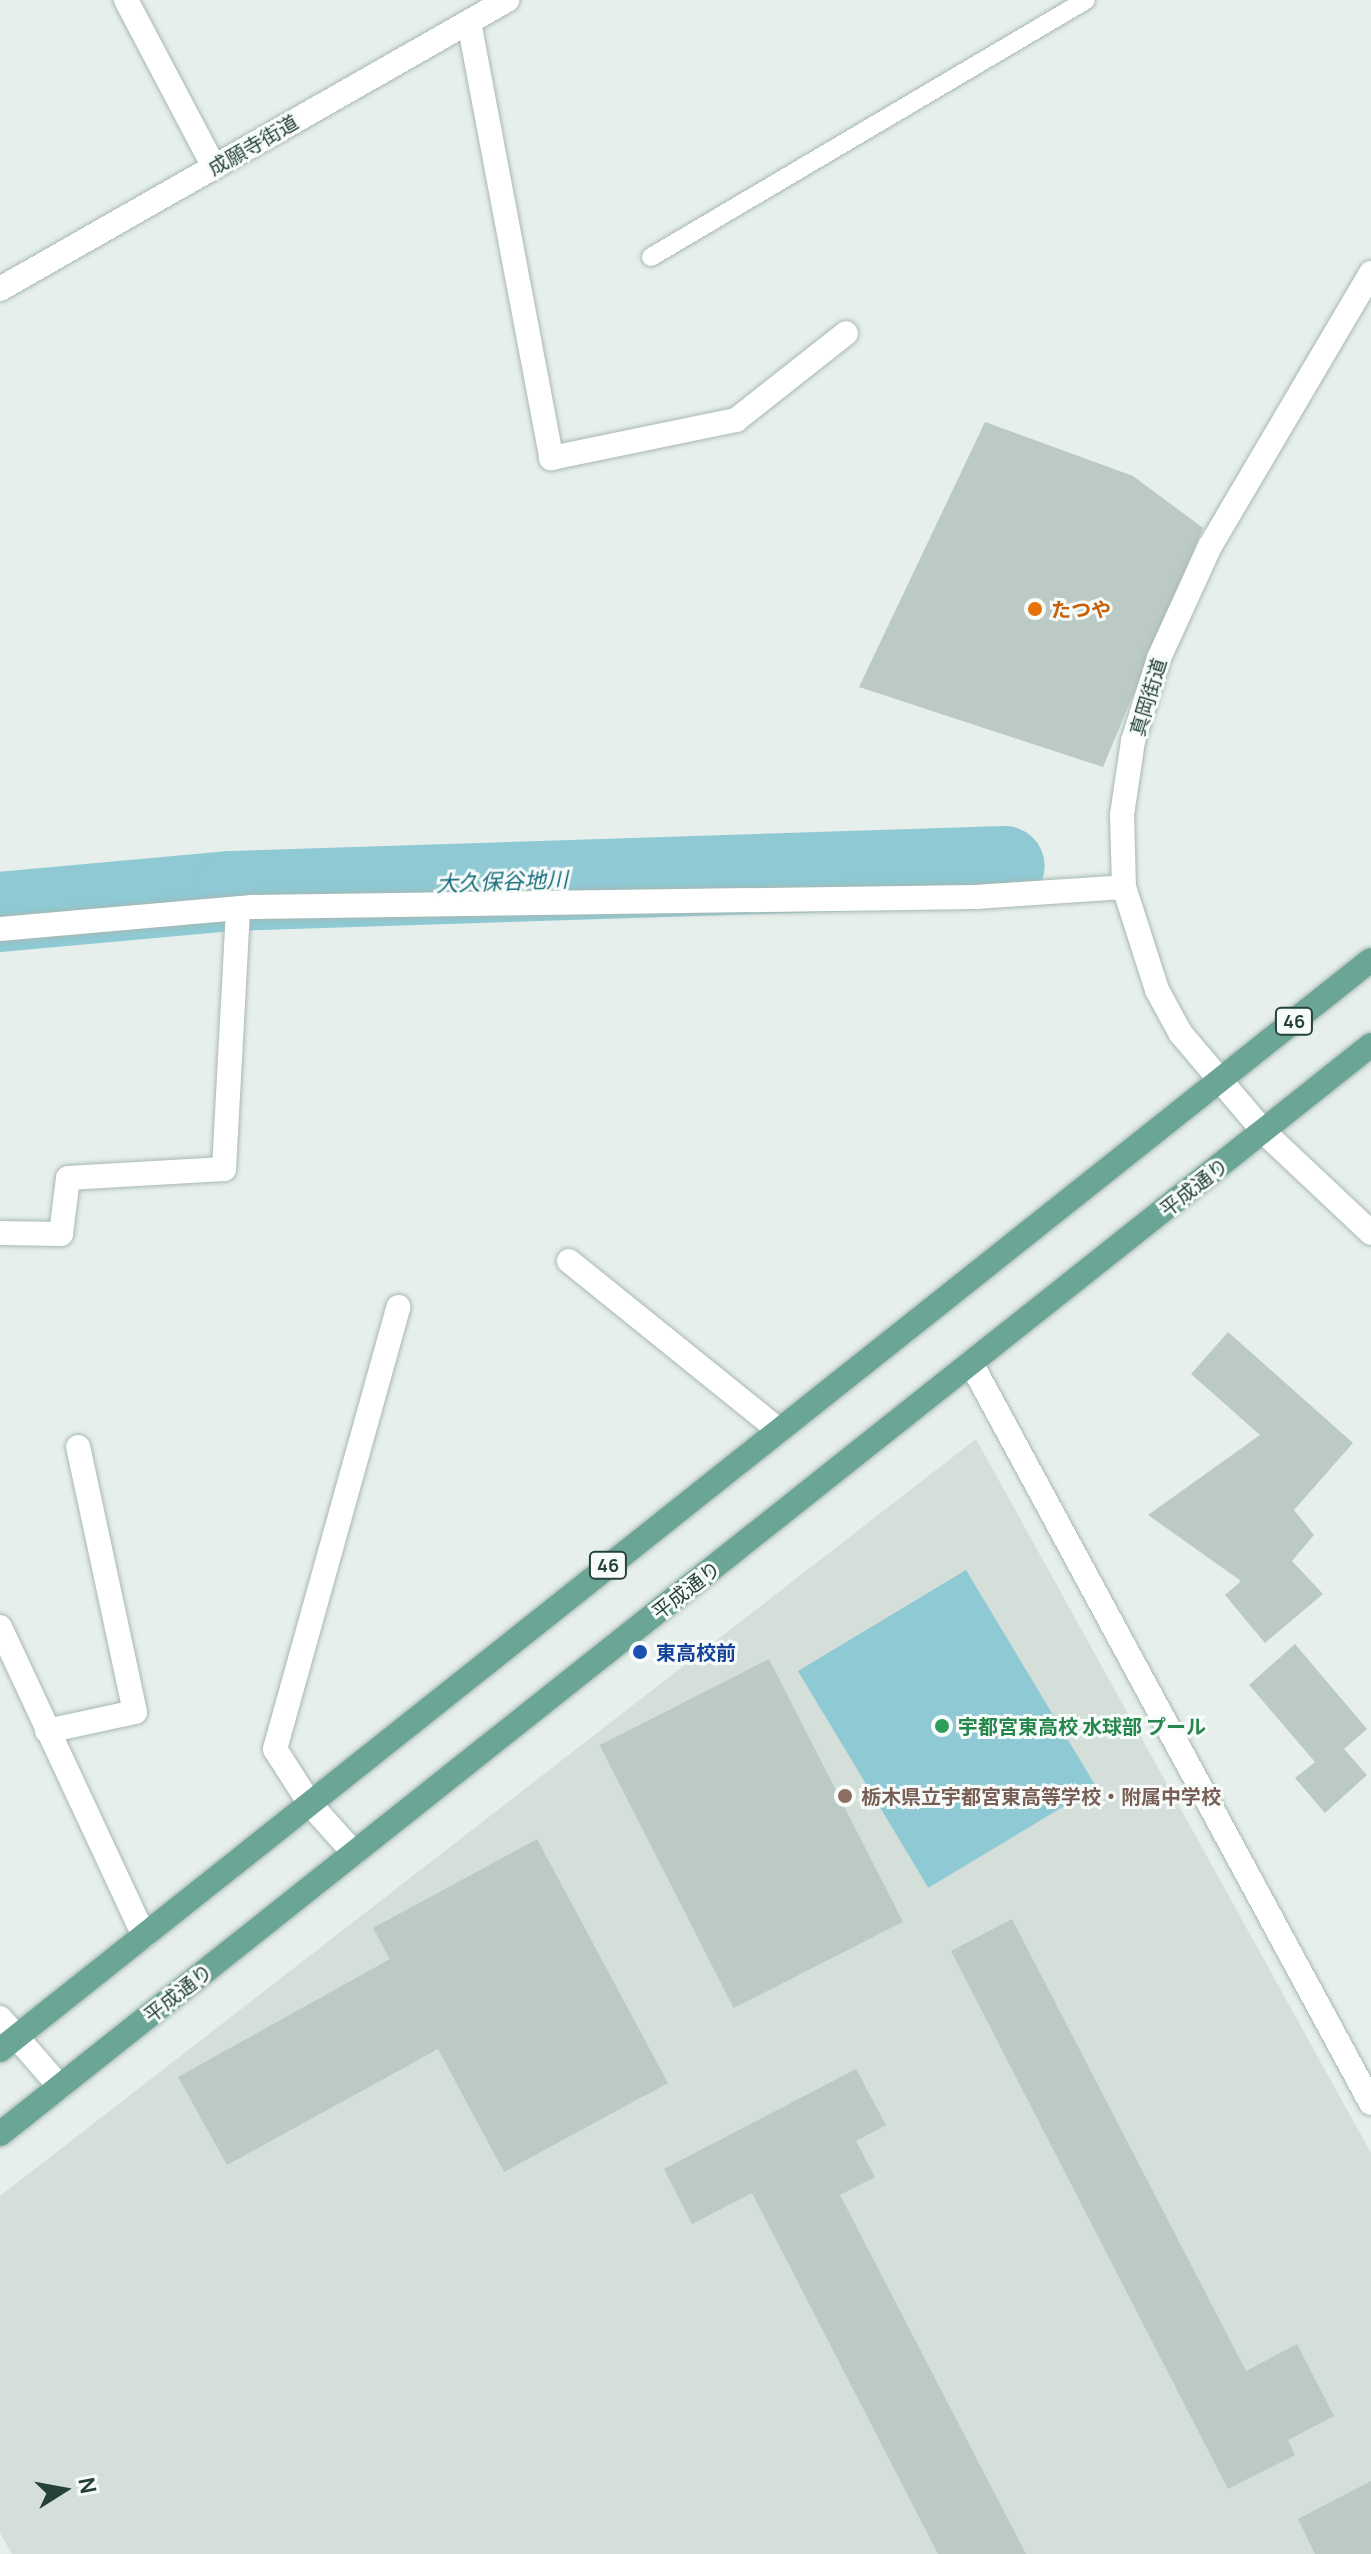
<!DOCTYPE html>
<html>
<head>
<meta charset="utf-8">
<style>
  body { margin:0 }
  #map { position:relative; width:1371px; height:2554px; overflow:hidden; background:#e6efeb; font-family:Manrope,"Noto Sans JP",sans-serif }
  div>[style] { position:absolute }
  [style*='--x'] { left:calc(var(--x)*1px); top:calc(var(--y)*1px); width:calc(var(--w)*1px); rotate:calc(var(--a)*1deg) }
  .built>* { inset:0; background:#d4dfda }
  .water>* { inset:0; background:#8ec9d4; transform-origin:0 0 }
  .river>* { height:80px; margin:-40px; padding:0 40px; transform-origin:40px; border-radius:40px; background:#8ec9d4 }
  .building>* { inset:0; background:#bbcac4; transform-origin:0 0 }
  .roads { filter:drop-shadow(0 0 2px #a8b8b2) drop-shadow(0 0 2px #a8b8b2) }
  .service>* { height:18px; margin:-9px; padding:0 9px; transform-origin:9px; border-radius:9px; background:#fff }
  .minor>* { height:24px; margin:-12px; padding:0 12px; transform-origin:12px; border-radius:12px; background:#fff }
  .tertiary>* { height:24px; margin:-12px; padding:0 12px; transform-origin:12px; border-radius:12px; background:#fff }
  .primary>* { height:24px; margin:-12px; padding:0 12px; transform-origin:12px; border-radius:12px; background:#6aa596 }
  .dots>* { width:22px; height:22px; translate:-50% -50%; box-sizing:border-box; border:4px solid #f7fbf9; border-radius:50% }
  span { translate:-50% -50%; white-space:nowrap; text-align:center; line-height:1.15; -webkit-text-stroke:6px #f7fbf9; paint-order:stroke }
  .shield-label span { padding:2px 6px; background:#f7fbf9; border:2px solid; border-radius:6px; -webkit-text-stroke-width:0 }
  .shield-label { font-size:18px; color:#24423a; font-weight:700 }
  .street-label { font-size:20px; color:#24423a }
  .food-label { font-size:20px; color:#c56008; font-weight:700 }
  .left { translate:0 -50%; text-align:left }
  .transit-label { font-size:20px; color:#164399; font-weight:700 }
  .leisure-label { font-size:20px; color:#27864d; font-weight:700 }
  .education-label { font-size:20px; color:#785e54; font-weight:700 }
  .water-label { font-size:22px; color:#1c6f80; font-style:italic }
  .north { position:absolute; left:24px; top:2450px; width:80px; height:80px; -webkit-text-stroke:6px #f7fbf9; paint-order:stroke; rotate:79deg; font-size:22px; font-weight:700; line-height:32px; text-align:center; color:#24423a }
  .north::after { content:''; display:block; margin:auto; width:28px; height:36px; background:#24423a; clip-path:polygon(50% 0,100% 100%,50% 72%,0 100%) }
</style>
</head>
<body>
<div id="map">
  <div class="built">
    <div style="clip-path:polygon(976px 1439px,1371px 2153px,1371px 2554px,12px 2554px,0 2533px,0 2196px)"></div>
  </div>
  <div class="water">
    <div style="left:966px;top:1570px;width:253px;height:196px;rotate:59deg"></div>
  </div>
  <div class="river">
    <div style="--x:0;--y:912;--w:233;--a:-5.2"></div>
    <div style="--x:232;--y:891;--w:773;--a:-1.85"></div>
  </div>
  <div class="building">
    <div style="clip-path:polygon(985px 422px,1133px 476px,1203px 528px,1103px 767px,859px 687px)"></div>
    <div style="clip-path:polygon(1228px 1332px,1353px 1443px,1294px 1510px,1314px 1535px,1292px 1561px,1323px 1594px,1265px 1643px,1225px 1595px,1241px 1581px,1148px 1515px,1260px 1435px,1191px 1374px)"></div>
    <div style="clip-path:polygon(1295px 1644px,1367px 1729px,1344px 1749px,1367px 1775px,1325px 1813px,1295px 1778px,1315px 1762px,1249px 1685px)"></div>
    <div style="left:769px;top:1659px;width:295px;height:190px;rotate:63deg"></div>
    <div style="clip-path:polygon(537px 1839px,668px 2083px,504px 2172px,438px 2049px,227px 2165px,178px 2077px,390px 1959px,373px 1928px)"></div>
    <div style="clip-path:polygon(1012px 1919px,1246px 2371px,1297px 2344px,1334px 2416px,1288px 2440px,1295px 2455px,1228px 2489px,951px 1951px)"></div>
    <div style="clip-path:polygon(856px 2069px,886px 2125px,856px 2141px,875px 2177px,840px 2195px,1026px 2554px,938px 2554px,752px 2193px,692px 2224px,664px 2169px)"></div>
    <div style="clip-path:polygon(1371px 2481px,1371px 2554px,1315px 2554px,1298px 2519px)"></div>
  </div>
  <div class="roads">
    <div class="service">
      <div style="--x:651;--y:257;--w:505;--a:-30.57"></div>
    </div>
    <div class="minor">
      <div style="--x:126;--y:0;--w:189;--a:62.2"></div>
      <div style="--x:469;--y:22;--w:444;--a:79.3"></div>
      <div style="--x:551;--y:458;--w:189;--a:-11.6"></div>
      <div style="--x:736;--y:420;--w:140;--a:-38.3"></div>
      <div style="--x:0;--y:289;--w:584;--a:-29.68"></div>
      <div style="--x:0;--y:1233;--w:61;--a:0.9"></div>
      <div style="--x:61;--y:1234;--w:56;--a:-82.9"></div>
      <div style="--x:68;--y:1178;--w:156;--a:-3.3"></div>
      <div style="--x:224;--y:1169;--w:261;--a:-86.9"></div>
      <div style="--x:569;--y:1261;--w:267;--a:38.9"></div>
      <div style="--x:971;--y:1363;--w:841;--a:61.61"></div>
      <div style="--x:0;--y:1627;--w:341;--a:65"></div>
      <div style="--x:47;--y:1731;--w:90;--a:-12.2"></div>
      <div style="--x:135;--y:1712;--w:271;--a:-102.1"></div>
      <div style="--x:354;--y:1853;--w:66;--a:-131.9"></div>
      <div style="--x:310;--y:1804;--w:65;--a:-122.5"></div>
      <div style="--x:275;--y:1749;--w:459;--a:-74.4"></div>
      <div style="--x:0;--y:2018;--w:91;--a:49"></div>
    </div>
    <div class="tertiary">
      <div style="--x:1371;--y:273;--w:317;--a:120.5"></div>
      <div style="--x:1210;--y:546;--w:123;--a:114.5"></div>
      <div style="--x:1159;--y:658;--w:87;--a:107.4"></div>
      <div style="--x:1133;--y:741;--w:75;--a:98.5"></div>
      <div style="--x:1122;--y:815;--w:72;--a:88.4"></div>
      <div style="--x:1124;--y:887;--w:108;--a:72.2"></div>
      <div style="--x:1157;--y:990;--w:50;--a:61.4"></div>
      <div style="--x:1181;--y:1034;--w:128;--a:49.7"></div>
      <div style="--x:1264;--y:1132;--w:147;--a:43.3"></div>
      <div style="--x:0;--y:929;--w:253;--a:-5"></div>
      <div style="--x:252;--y:907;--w:723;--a:-0.79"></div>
      <div style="--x:975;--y:897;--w:149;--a:-3.8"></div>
    </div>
    <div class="primary">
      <div style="--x:0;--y:2050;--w:1751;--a:-38.49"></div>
      <div style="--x:0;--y:2134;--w:1751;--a:-38.46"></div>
    </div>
  </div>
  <div class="dots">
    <div style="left:1035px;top:609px;background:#e8710a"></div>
    <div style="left:640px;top:1652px;background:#1a4fb4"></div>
    <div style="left:942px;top:1726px;background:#2e9e5b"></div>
    <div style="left:845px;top:1796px;background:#8d6e63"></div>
  </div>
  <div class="shield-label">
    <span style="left:1294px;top:1021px">46</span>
    <span style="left:608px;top:1565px">46</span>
  </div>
  <div class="street-label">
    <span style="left:253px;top:145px;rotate:-30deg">成願寺街道</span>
    <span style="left:1148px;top:697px;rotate:-73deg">真岡街道</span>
    <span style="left:1194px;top:1187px;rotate:-38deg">平成通り</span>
    <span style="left:686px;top:1590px;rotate:-38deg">平成通り</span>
    <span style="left:178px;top:1993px;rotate:-38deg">平成通り</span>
  </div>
  <div class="food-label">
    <span class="left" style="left:1051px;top:609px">たつや</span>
  </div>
  <div class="transit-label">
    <span class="left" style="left:656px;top:1652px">東高校前</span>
  </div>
  <div class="leisure-label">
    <span class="left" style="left:958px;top:1726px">宇都宮東高校 水球部 プール</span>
  </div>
  <div class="education-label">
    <span class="left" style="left:861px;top:1796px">栃木県立宇都宮東高等学校・附属中学校</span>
  </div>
  <div class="water-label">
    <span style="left:502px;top:882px;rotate:-2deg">大久保谷地川</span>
  </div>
  <div class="north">N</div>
</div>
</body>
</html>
